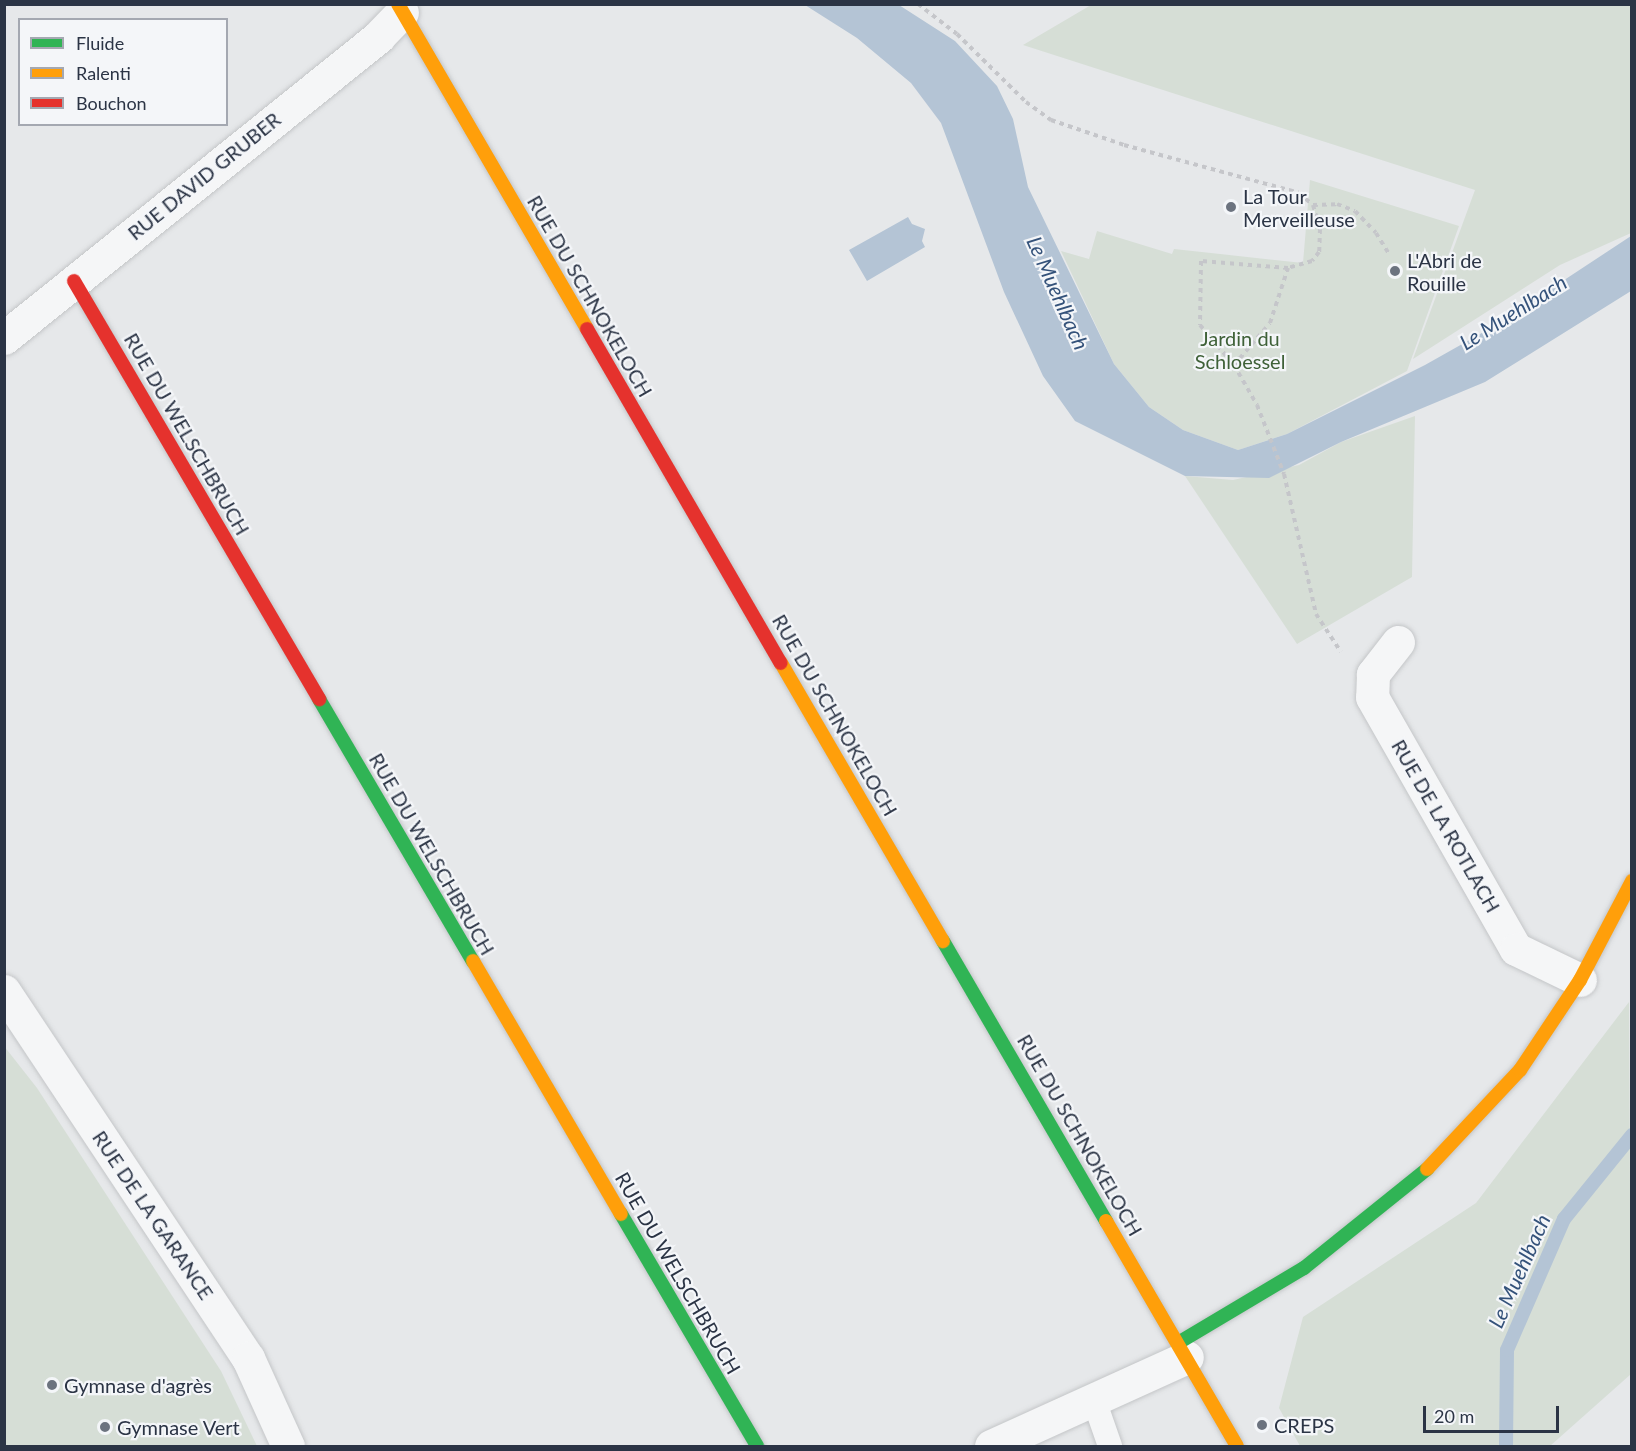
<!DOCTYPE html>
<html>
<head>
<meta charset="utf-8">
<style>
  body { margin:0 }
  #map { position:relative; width:1636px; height:1451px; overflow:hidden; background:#e6e8ea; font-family:Lato,sans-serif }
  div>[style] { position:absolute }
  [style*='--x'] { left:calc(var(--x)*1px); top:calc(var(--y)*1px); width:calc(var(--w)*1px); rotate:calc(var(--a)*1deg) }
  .green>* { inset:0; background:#d6ded6 }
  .water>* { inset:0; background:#b4c4d5 }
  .stream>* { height:14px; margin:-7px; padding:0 7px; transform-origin:7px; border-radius:7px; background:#b4c4d5 }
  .path>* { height:4px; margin-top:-2px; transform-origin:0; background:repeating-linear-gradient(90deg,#c5c6ca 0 4.5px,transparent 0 9px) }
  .roads { filter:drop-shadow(0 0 2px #c4c6c8) drop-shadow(0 0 2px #c4c6c8) }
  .lane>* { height:24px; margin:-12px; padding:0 12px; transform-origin:12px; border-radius:12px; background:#f5f6f7 }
  .street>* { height:33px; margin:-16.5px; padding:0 16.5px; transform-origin:16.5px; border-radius:16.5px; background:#f5f6f7 }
  .fast>* { height:14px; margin:-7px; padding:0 7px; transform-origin:7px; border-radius:7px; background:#30b455 }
  .slow>* { height:14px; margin:-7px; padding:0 7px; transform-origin:7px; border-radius:7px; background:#ff9f0a }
  .jam>* { height:14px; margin:-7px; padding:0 7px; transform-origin:7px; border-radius:7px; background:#e5322d }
  .dots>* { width:16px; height:16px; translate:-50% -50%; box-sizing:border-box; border:3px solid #f4f6f9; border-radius:50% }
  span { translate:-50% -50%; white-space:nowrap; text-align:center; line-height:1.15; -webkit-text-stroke:4.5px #f4f6f9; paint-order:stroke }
  .street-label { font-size:20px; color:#2b3445 }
  .poi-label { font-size:20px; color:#2b3445 }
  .left { translate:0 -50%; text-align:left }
  .park-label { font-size:20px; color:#3f6138 }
  .water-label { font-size:21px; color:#34527a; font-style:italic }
  .frame { position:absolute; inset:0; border:6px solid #2b3445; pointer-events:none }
  .legend { position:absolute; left:18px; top:18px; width:210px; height:108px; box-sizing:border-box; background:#f4f6f9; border:2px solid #a4a8b1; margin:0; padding:8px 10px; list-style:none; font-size:18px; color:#2b3445 }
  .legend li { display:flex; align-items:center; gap:12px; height:30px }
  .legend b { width:30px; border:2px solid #a4a8b1 }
  .scale { position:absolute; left:1423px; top:1406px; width:136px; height:27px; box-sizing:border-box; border:3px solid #2b3445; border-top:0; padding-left:8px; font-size:18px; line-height:21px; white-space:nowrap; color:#2b3445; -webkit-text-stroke:4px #f4f6f9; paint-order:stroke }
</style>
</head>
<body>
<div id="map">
  <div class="green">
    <div style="clip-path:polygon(1091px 5px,1631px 5px,1631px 233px,1560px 265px,1413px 359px,1475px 190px,1023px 45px)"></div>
    <div style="clip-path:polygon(1310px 180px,1459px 226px,1407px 371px,1287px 434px,1238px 450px,1183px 430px,1149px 407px,1114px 364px,1061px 251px,1089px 259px,1097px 231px,1172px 254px,1174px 249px,1303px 263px)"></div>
    <div style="clip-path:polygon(1415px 416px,1412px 577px,1297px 644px,1185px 476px,1233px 480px,1299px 465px,1341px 442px)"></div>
    <div style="clip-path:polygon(1629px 1002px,1631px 1374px,1550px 1446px,1300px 1446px,1279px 1408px,1303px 1317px,1476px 1203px)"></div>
    <div style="clip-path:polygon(4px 1046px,37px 1088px,221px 1371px,257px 1446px,5px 1446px)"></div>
  </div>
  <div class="water">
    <div style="clip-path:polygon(805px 5px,899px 5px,955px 41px,997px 86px,1013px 119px,1028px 187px,1114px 364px,1149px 407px,1183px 430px,1238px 450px,1287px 434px,1425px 365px,1496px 325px,1631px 236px,1631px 291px,1485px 382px,1341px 442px,1269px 478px,1185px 476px,1075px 421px,1043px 376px,1004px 292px,941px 123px,911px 83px,857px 38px)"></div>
    <div style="clip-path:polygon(908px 217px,912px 224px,925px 229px,922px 241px,925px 247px,867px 281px,849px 250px)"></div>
  </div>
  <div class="stream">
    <div style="--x:1506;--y:1446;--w:96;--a:-89.4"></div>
    <div style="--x:1507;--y:1350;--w:143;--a:-66.5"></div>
    <div style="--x:1564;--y:1219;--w:108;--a:-51"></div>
  </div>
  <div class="path">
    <div style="--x:918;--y:4;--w:49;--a:37.6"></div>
    <div style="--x:957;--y:34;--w:97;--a:44.6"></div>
    <div style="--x:1026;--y:102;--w:31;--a:36"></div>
    <div style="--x:1051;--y:120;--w:77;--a:18.9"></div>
    <div style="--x:1124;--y:145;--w:181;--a:15.3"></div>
    <div style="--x:1299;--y:193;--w:18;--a:41"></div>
    <div style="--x:1313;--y:205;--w:25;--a:74"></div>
    <div style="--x:1320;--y:229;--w:23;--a:92"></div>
    <div style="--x:1319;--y:252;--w:11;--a:128"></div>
    <div style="--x:1312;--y:261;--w:25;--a:164"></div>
    <div style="--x:1288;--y:268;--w:87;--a:-175.4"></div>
    <div style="--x:1201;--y:261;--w:64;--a:90.9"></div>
    <div style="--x:1200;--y:325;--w:52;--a:49.6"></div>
    <div style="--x:1234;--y:365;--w:46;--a:60.1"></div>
    <div style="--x:1257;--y:405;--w:74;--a:68.6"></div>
    <div style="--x:1284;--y:474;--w:144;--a:77.1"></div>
    <div style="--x:1316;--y:614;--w:45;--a:56.7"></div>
    <div style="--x:1313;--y:205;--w:24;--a:-2"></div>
    <div style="--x:1337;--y:204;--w:19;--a:21"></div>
    <div style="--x:1355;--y:211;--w:30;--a:46"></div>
    <div style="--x:1376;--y:233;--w:26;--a:58"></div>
    <div style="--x:1234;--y:365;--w:55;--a:-49.4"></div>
    <div style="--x:1270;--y:323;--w:58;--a:-71.9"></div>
  </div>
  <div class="roads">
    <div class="lane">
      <div style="--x:1094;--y:1400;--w:49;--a:70.8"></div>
    </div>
    <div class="street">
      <div style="--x:4;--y:338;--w:481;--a:-38.8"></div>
      <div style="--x:379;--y:36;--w:33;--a:-46"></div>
      <div style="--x:1398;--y:642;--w:41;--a:128"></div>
      <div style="--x:1373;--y:674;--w:23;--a:92"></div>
      <div style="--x:1372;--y:697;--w:290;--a:60.3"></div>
      <div style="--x:1516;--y:949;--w:71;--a:25.8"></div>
      <div style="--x:4;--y:991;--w:441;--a:56.4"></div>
      <div style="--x:248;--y:1358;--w:97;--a:65.6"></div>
      <div style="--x:991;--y:1446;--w:215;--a:-24.4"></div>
    </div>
    <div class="fast">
      <div style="--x:319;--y:699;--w:304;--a:59.6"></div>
      <div style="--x:943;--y:941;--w:324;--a:59.8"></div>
      <div style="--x:621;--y:1214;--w:269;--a:59.6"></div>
      <div style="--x:1178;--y:1343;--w:147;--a:-30.8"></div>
      <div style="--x:1304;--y:1268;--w:158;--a:-38.8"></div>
    </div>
    <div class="slow">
      <div style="--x:398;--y:4;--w:376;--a:59.8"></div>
      <div style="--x:781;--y:663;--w:322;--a:59.8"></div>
      <div style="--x:473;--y:961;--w:293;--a:59.7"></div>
      <div style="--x:1427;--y:1169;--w:136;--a:-46.8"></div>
      <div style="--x:1520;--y:1070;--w:108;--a:-56.3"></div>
      <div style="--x:1580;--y:980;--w:112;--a:-62.3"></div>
      <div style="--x:1106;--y:1221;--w:260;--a:59.8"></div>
    </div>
    <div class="jam">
      <div style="--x:74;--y:281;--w:485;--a:59.6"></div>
      <div style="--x:587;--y:329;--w:386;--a:59.9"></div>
    </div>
  </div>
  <div class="dots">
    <div style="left:1231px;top:207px;background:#6c737f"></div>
    <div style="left:1395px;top:271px;background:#6c737f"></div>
    <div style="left:52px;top:1385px;background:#6c737f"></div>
    <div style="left:1262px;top:1425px;background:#6c737f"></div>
    <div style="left:105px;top:1427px;background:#6c737f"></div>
  </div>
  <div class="street-label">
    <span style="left:204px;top:176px;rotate:-39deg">RUE DAVID GRUBER</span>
    <span style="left:590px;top:296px;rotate:60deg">RUE DU SCHNOKELOCH</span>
    <span style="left:187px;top:434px;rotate:60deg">RUE DU WELSCHBRUCH</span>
    <span style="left:835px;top:715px;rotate:60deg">RUE DU SCHNOKELOCH</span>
    <span style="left:1446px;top:826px;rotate:60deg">RUE DE LA ROTLACH</span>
    <span style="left:432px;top:854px;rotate:60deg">RUE DU WELSCHBRUCH</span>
    <span style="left:1080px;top:1135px;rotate:60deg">RUE DU SCHNOKELOCH</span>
    <span style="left:153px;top:1215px;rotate:56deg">RUE DE LA GARANCE</span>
    <span style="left:678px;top:1273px;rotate:60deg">RUE DU WELSCHBRUCH</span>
  </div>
  <div class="poi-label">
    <span class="left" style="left:1243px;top:208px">La Tour<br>Merveilleuse</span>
    <span class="left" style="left:1407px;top:272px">L'Abri de<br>Rouille</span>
    <span class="left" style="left:64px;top:1385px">Gymnase d'agrès</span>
    <span class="left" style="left:1274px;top:1425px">CREPS</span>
    <span class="left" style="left:117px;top:1427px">Gymnase Vert</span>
  </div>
  <div class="park-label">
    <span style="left:1240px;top:350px">Jardin du<br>Schloessel</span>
  </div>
  <div class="water-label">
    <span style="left:1058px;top:293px;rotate:66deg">Le Muehlbach</span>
    <span style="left:1513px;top:312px;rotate:-32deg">Le Muehlbach</span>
    <span style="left:1519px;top:1271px;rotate:-66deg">Le Muehlbach</span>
  </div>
  <div class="frame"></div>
  <ul class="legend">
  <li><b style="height:8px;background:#30b455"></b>Fluide</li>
  <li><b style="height:8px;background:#ff9f0a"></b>Ralenti</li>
  <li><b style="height:8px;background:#e5322d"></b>Bouchon</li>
  </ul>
  <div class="scale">20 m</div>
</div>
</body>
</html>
